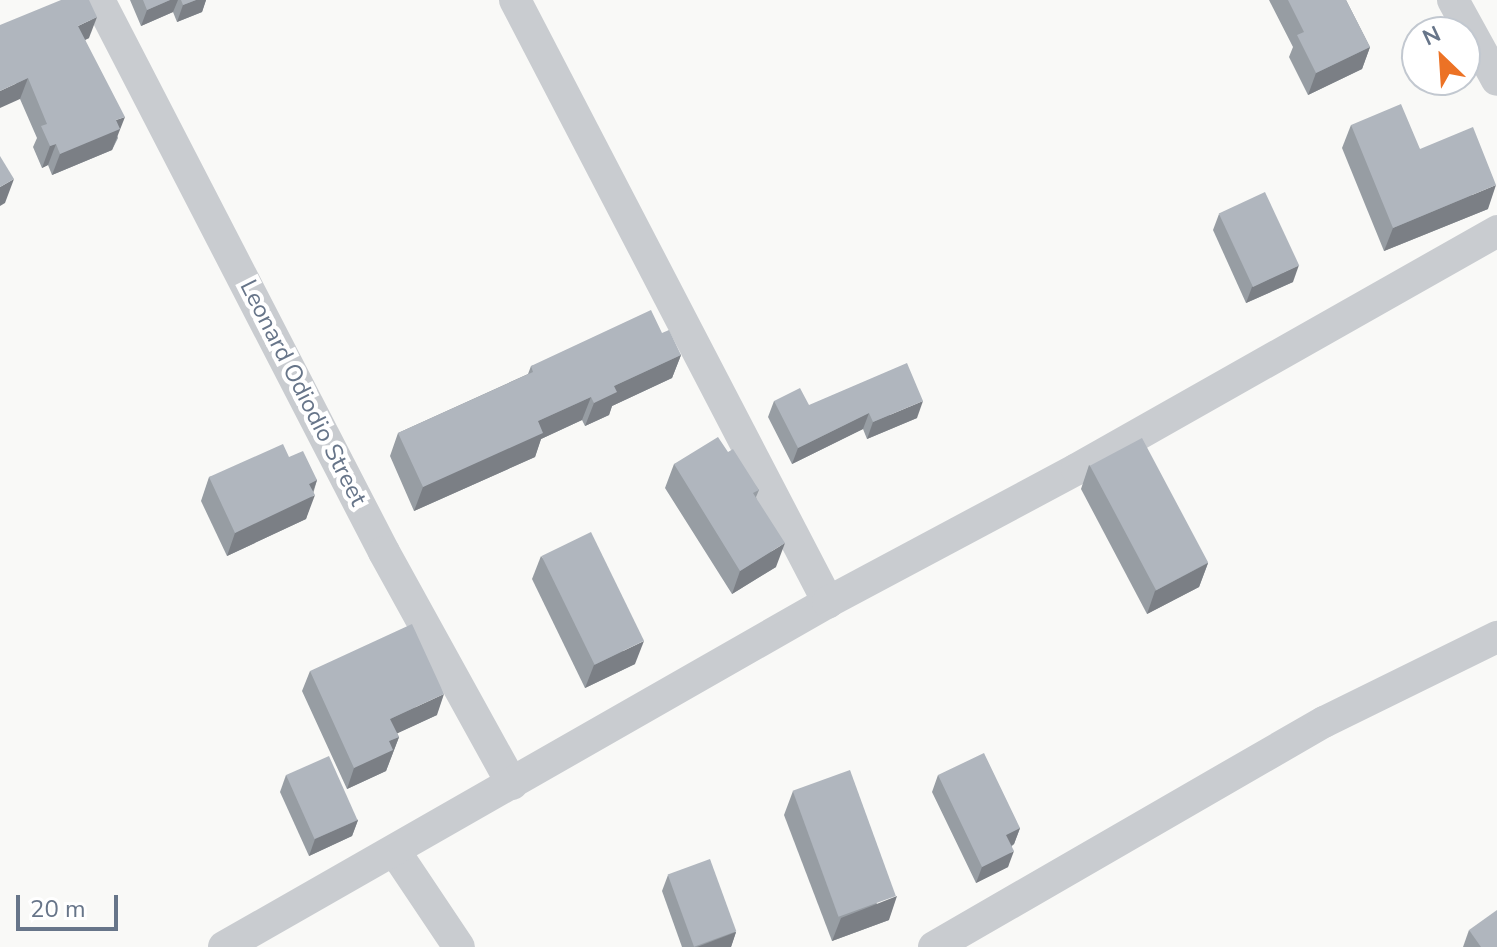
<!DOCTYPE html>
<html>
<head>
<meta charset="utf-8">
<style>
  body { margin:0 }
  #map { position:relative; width:1497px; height:947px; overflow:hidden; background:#f9f9f7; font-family:"Nunito Sans",sans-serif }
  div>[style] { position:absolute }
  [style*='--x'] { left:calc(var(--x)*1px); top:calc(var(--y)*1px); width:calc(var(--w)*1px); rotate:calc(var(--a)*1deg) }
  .minor>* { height:32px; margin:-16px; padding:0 16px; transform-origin:16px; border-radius:16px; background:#c9ccd0 }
  .wall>* { inset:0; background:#979da3 }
  .shaded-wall>* { inset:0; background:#7b7f85 }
  .building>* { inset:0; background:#b0b6be; transform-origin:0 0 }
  span { translate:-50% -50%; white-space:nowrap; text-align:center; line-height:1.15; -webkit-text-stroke:8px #fff; paint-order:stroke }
  .street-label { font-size:24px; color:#677589 }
  .north { position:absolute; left:1401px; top:16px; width:80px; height:80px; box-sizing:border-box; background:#fff; border:2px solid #c2c8d0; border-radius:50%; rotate:335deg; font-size:22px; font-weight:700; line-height:32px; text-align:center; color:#677589 }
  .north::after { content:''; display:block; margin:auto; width:28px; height:36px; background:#ec7225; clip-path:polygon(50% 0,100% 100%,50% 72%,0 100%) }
  .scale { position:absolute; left:16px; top:895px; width:102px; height:36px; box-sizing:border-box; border:4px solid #677589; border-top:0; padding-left:10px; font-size:24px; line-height:28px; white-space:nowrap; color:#677589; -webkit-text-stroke:6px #fff; paint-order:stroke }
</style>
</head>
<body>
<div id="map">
  <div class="minor">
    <div style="--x:99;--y:0;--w:621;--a:62.69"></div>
    <div style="--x:384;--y:552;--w:265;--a:61.1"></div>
    <div style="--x:515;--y:0;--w:679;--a:62.53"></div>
    <div style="--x:1453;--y:0;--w:91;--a:61.2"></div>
    <div style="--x:396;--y:853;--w:113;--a:56.2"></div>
    <div style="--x:224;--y:947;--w:696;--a:-29.73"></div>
    <div style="--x:828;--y:602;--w:282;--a:-28.1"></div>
    <div style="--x:1077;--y:469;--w:483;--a:-29.5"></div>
    <div style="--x:934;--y:947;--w:450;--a:-30"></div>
    <div style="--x:1324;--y:722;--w:193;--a:-26.2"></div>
  </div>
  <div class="wall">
    <div style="clip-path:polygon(130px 0,206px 0,202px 12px,177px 22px,173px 12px,141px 26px)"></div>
    <div style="clip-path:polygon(1269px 0,1346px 0,1370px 47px,1362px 69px,1308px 95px,1289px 57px,1293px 47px)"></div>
    <div style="clip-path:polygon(0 25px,89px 38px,85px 40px,118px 138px,112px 150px,52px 175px,48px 165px,42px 168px,33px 147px,37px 138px,20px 99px)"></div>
    <div style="clip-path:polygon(1351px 125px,1420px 149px,1488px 209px,1384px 251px,1342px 148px)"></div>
    <div style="clip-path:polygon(1219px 214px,1293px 282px,1246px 303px,1213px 230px)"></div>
    <div style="clip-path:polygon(662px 333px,681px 355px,672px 378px,612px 406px,609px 415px,585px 426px,582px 420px,541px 439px,535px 457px,414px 511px,390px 456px,398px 433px,528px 374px,531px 366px)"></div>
    <div style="clip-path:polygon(774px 401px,809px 405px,917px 418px,867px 439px,863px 429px,792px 464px,768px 417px)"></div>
    <div style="clip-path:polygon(728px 452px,759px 490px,756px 497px,776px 567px,732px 594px,665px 488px,674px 464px)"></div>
    <div style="clip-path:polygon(289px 457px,317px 480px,306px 519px,227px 556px,201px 501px,209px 477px)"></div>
    <div style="clip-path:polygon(1089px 465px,1208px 563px,1199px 587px,1147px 614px,1081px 489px)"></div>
    <div style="clip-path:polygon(541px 556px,635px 664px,585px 688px,532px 579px)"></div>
    <div style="clip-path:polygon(310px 671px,437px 715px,397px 733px,399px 737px,386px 771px,347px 789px,302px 691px)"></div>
    <div style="clip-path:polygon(286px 775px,358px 820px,352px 836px,309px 856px,280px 792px)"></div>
    <div style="clip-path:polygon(938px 775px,1020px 828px,1014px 844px,1012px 846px,1008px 867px,976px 883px,932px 792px)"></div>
    <div style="clip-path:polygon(793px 791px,889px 920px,832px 941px,784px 815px)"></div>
    <div style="clip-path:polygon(668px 875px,736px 932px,731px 947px,682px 947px,662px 891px)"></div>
    <div style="clip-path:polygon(1469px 930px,1497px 947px,1463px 947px)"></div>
  </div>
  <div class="shaded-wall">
    <div style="clip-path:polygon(170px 0,178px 0,173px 12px,141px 26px,147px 10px)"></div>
    <div style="clip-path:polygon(196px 0,206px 0,202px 12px,177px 22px,183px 5px)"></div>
    <div style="clip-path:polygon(97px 17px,89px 38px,70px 47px,78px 26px)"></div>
    <div style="clip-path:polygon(1370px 47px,1362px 69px,1308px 95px,1316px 73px)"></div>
    <div style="clip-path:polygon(28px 78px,20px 99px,0 108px,0 91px)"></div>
    <div style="clip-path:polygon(125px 117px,112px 150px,52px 175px,60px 154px,116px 120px)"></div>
    <div style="clip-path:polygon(56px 144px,48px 165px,42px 168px,50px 146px)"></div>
    <div style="clip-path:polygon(14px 179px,5px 203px,0 206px,0 187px)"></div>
    <div style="clip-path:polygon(1496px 185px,1488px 209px,1384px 251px,1393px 228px)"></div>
    <div style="clip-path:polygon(1299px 265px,1293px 282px,1246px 303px,1252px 287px)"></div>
    <div style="clip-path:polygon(681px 355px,672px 378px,612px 406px,609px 415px,585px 426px,594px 403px,614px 386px)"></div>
    <div style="clip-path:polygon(591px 397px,582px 420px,541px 439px,535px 457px,414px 511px,423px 487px,538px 421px)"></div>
    <div style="clip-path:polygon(923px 401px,917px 418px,867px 439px,873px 422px)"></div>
    <div style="clip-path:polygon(869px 413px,863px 429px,792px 464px,798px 448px)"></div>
    <div style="clip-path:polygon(317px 480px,311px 497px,315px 495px,306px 519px,227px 556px,235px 533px,309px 484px)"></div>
    <div style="clip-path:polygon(785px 543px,776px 567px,732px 594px,740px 571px)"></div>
    <div style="clip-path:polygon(1208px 563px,1199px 587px,1147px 614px,1155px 591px)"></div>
    <div style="clip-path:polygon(644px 641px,635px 664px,585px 688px,594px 665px)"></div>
    <div style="clip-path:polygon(444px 694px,437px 715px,383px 740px,390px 719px)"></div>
    <div style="clip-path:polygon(399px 737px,386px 771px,347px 789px,354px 768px,389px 741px)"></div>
    <div style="clip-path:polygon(358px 820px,352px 836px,309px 856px,315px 839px)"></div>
    <div style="clip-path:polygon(1020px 828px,1014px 844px,1000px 852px,1006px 835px)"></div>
    <div style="clip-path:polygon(1014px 851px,1008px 867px,976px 883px,982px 867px)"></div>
    <div style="clip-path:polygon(897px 896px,889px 920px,832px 941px,841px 918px)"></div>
    <div style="clip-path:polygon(736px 932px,731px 947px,697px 947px)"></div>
  </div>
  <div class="building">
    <div style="clip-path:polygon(61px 0,89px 0,97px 17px,78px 26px,125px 117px,116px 120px,120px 129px,60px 154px,56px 144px,50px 146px,41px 126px,47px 124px,28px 78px,0 91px,0 25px)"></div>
    <div style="clip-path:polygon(143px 0,170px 0,147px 10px)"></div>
    <div style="clip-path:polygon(181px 0,196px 0,183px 5px)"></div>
    <div style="clip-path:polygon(1288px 0,1346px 0,1370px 47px,1316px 73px,1297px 35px,1304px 32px)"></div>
    <div style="clip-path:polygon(1401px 104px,1420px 149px,1473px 127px,1496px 185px,1393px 228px,1351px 125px)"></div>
    <div style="clip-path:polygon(0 156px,14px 179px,0 187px)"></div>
    <div style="left:1265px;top:192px;width:81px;height:51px;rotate:65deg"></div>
    <div style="clip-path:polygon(651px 310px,662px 333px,669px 330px,681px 355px,614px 386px,617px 392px,594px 403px,591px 397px,538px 421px,543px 433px,423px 487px,398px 433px,533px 372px,531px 366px)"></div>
    <div style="clip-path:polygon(907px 363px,923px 401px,873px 422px,869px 413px,798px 448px,774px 401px,800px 388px,809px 405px)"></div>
    <div style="clip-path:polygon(718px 437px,728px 452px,733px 449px,759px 490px,753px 493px,785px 543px,740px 571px,674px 464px)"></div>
    <div style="left:1142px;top:438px;width:141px;height:59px;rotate:62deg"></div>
    <div style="clip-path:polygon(283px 444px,289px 457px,303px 451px,317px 480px,309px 484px,315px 495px,235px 533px,209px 477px)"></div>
    <div style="left:591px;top:532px;width:121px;height:55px;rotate:64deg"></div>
    <div style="clip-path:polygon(412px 624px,444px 694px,390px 719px,399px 737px,389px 741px,393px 750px,354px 768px,310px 671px)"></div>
    <div style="clip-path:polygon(984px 753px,1020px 828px,1006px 835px,1014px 851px,982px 867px,938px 775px)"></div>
    <div style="left:329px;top:756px;width:70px;height:47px;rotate:66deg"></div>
    <div style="left:850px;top:770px;width:134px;height:61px;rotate:70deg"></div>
    <div style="left:710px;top:859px;width:77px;height:45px;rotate:70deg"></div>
    <div style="clip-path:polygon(1497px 910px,1497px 947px,1481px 947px,1469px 930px)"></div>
  </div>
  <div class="street-label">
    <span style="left:303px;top:393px;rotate:63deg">Leonard Odiodio Street</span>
  </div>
  <div class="north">N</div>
  <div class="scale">20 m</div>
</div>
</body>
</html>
